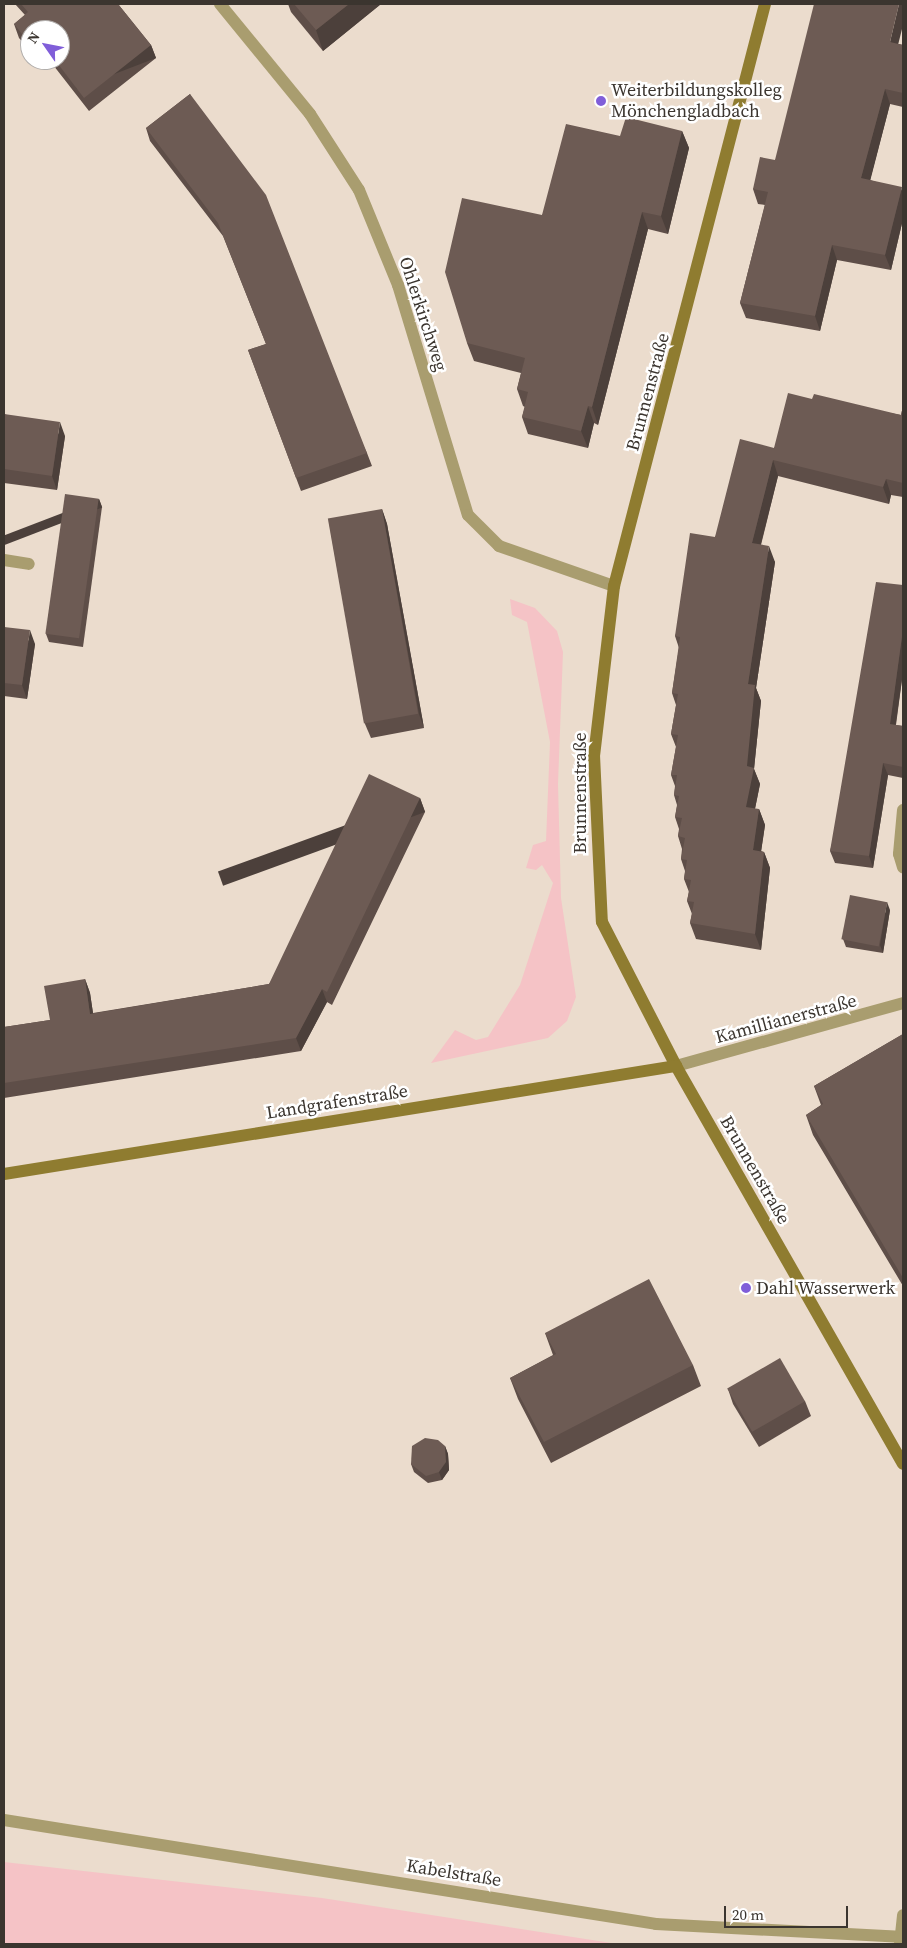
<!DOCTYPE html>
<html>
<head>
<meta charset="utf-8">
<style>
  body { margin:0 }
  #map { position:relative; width:907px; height:1948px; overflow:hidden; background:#ebdccd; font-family:"Source Serif 4",serif }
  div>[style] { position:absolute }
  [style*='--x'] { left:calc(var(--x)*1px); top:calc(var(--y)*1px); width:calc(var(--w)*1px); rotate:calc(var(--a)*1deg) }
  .green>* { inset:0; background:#f5c3c6 }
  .street>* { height:12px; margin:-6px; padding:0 6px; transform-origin:6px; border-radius:6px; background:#a99d6f }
  .secondary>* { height:12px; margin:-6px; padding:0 6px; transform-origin:6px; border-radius:6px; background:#8f7c30 }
  .wall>* { inset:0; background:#5e4e48 }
  .shaded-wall>* { inset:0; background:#4c403b; transform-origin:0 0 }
  .building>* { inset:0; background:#6d5b54; transform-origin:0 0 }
  .dots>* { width:14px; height:14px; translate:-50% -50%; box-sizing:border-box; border:2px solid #fff; border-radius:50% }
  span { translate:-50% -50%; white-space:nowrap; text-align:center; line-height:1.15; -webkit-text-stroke:5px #fff; paint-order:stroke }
  .poi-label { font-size:18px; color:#3b352f }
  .left { translate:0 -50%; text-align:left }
  .street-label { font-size:18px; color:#3b352f }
  .frame { position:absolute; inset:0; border:5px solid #3b352f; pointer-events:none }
  .north { position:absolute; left:20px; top:20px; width:50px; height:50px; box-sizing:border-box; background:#fff; border:1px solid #b1aeac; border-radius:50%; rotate:303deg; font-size:14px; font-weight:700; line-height:20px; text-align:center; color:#3b352f }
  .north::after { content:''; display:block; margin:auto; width:18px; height:22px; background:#805ed9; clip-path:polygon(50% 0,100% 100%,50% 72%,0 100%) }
  .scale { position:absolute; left:724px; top:1906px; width:124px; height:22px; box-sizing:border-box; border:2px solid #3b352f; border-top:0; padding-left:6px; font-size:15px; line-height:18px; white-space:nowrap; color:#3b352f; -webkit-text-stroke:4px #fff; paint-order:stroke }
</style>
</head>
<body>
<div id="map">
  <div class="green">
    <div style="clip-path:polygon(510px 599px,535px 608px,557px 631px,563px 652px,558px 784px,561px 898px,576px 997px,567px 1021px,548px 1038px,431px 1063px,455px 1030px,476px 1040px,488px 1037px,520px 985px,553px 883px,542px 865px,536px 870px,526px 868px,533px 845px,546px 841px,550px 742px,527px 622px,512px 615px)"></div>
    <div style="clip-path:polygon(4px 1862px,322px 1898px,618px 1944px,4px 1944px)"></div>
  </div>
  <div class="street">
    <div style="--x:220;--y:4;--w:142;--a:50.7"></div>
    <div style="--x:310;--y:114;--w:90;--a:57.2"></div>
    <div style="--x:359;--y:190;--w:103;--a:67.7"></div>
    <div style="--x:398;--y:285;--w:240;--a:73.1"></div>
    <div style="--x:468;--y:515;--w:44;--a:45"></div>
    <div style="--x:499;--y:546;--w:122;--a:19.2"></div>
    <div style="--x:4;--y:560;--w:25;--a:9"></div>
    <div style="--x:903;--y:810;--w:44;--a:95.2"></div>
    <div style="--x:899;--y:854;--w:14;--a:73"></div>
    <div style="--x:676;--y:1066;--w:236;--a:-15.5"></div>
    <div style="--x:4;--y:1820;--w:660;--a:9.06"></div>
    <div style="--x:656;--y:1924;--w:244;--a:3"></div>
    <div style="--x:900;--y:1944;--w:29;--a:-84"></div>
  </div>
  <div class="secondary">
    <div style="--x:765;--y:4;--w:601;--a:104.54"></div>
    <div style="--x:614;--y:586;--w:170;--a:96.7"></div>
    <div style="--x:594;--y:755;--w:167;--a:87.3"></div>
    <div style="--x:602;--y:922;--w:162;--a:62.8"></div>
    <div style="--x:676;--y:1066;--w:458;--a:60.3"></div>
    <div style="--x:4;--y:1174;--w:681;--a:-9.13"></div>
  </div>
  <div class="wall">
    <div style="clip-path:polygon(15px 4px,118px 4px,151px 45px,156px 58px,89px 111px,50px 61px,42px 67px,37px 60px,60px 60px,30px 30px,30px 51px,19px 38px,14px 24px,25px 15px)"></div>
    <div style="clip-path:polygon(288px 4px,381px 4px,323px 51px,291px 12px)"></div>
    <div style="clip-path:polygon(899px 44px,903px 45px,903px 107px,890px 104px,870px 180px,903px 191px,903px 219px,891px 270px,837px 260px,820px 331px,746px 318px,740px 303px,765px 205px,758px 204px,753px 189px,775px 160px)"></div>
    <div style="clip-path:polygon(190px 94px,367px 453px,372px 466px,301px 491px,248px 350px,266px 344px,223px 236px,150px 141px,146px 128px)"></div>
    <div style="clip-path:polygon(682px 131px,689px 148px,668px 234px,648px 229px,598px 425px,594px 423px,588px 448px,528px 434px,522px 417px,525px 407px,523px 406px,517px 389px,521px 373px,474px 361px,467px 343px,542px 215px,620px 136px)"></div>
    <div style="clip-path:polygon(812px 399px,901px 415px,903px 406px,903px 497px,891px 495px,889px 504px,778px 476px,761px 545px,775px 562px,756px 688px,761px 701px,754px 769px,760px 784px,755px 809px,759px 809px,765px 825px,761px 851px,764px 852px,770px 868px,761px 950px,696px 939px,690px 923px,692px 914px,687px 901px,689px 892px,684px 879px,685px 871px,681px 859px,682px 849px,678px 836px,679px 829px,675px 817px,677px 805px,674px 795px,675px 786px,671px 775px,676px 747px,671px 734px,676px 705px,672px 693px,679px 648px,675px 636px,715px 537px,774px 448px)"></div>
    <div style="clip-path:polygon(4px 414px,65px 436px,57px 490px,4px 483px)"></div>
    <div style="clip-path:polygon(99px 499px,102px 507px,83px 647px,49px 642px,46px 634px)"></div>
    <div style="clip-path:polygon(382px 509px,387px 524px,424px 728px,371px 738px,365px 724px)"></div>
    <div style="clip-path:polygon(903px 585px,903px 672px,896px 725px,903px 726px,903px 778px,888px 775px,873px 868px,835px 863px,830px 851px)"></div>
    <div style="clip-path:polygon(4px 627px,35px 644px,27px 699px,4px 696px)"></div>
    <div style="clip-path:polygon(420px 798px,425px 812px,332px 1005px,327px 1002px,301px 1051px,4px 1098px,4px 1027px,50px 1020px,85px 979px,90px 993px,93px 1013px,269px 984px)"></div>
    <div style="clip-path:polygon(890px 910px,883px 953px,846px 947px,843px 939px)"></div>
    <div style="clip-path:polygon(903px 1034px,903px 1286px,813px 1135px,806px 1115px,821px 1105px,814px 1086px)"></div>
    <div style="clip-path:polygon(545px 1333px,693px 1365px,701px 1386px,551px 1463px,518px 1399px,510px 1378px,553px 1355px)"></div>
    <div style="clip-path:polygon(728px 1389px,805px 1401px,811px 1416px,759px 1447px,733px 1404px)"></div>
    <div style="clip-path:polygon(445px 1446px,448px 1454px,449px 1470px,442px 1480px,428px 1483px,414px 1472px,411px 1464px)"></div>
  </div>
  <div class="shaded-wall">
    <div style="clip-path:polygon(349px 4px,381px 4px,323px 51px,316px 30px)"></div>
    <div style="clip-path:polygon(899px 4px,903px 4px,903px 25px,895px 57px,890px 42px)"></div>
    <div style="left:151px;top:45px;width:14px;height:85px;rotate:69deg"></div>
    <div style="clip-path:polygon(40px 60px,50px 60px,50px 61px,42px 67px)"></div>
    <div style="clip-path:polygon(885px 89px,890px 104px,867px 193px,861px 178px)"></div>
    <div style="clip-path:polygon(682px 131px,689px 148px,668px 234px,661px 216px)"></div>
    <div style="clip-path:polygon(902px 187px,903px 191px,903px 219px,891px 270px,885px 255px)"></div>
    <div style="clip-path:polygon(642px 212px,648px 229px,598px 425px,592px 407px)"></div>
    <div style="clip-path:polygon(832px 245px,837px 260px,820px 331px,815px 316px)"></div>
    <div style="clip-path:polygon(588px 406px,594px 423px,588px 448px,581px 431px)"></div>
    <div style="clip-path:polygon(60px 422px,65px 436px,57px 490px,52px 476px)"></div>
    <div style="clip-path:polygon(773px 460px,778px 476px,757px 559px,752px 543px)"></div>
    <div style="clip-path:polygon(886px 479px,891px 495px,889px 504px,883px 487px)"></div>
    <div style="left:99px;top:499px;width:9px;height:141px;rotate:69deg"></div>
    <div style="clip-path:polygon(382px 509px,387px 524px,424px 728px,419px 714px)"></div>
    <div style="clip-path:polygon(769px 546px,775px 562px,756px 688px,761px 701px,754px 769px,760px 784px,752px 823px,746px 807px,748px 684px)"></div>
    <div style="clip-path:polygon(903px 629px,903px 672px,894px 736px,890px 724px)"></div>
    <div style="clip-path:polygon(30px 630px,35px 644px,27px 699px,22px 685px)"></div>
    <div style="clip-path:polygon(883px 763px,888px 775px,873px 868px,869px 856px)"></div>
    <div style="left:420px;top:798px;width:15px;height:215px;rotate:70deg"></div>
    <div style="clip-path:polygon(759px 809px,765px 825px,759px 866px,753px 850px)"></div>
    <div style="clip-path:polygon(764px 852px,770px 868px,761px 950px,755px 934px)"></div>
    <div style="clip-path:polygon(887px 902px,890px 910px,883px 953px,880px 945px)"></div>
    <div style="clip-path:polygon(85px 979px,90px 993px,95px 1027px,90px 1014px)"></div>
    <div style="clip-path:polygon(322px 989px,327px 1002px,301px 1051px,296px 1038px)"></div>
    <div style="clip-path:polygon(445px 1446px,448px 1454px,449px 1470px,442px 1480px,439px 1472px)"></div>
  </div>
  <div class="building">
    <div style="clip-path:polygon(21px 4px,118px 4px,151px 45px,84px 98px,55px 60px,60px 60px,60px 30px,30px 30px,30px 44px,14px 24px,28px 12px)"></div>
    <div style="clip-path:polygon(294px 4px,349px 4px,316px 30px)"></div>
    <div style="clip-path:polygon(814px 4px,899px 4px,890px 42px,903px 45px,903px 93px,885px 89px,861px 178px,902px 187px,885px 255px,832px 245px,815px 316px,740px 303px,768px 192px,753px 189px,760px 157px,775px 160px)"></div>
    <div style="clip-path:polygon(190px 94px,266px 195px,367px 453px,296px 478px,248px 350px,266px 344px,218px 223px,146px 128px)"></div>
    <div style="clip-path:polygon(626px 117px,682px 131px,661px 216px,642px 212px,592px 407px,588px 406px,581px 431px,522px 417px,528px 392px,517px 389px,525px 358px,467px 343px,445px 272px,462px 198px,542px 215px,566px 124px,620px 136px)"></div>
    <div style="clip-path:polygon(788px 393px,812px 399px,814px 394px,901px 415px,903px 406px,903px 483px,886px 479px,883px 487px,773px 460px,752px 543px,769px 546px,748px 684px,755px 685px,747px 766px,754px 768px,746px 807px,759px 809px,753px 850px,764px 852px,755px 934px,690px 923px,694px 902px,687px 901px,691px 880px,684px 879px,687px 860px,681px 859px,685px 838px,678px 836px,682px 818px,675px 817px,679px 796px,674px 795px,677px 775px,671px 775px,678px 735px,671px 734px,678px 694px,672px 693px,680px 637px,675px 636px,690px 533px,715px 537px,740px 439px,774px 448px)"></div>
    <div style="clip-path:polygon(4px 414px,60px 422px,52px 476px,4px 469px)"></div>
    <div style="left:65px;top:494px;width:34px;height:141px;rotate:8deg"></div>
    <div style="left:382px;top:509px;width:208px;height:55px;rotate:80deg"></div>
    <div style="clip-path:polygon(876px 582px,903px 585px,903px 629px,890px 724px,903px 726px,903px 767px,883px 763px,869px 856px,830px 851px)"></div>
    <div style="clip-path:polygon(4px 627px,30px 630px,22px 685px,4px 683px)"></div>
    <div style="clip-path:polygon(369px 774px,420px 798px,327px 992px,322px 989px,296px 1038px,4px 1083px,4px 1027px,50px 1020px,44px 986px,85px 979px,90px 1014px,269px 984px)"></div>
    <div style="left:850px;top:895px;width:38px;height:45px;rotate:11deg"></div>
    <div style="clip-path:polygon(903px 1034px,903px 1278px,806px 1115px,823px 1104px,814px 1086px)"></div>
    <div style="clip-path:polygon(649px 1279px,693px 1365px,544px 1442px,510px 1378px,556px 1354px,545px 1333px)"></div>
    <div style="left:780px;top:1358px;width:50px;height:61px;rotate:60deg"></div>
    <div style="clip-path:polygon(425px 1438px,438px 1440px,445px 1446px,446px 1462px,439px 1472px,426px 1476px,411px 1464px,412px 1446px)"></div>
  </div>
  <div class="dots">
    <div style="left:601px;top:101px;background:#805ed9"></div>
    <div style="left:746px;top:1288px;background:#805ed9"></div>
  </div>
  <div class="poi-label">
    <span class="left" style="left:611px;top:101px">Weiterbildungskolleg<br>Mönchengladbach</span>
    <span class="left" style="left:756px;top:1288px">Dahl Wasserwerk</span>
  </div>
  <div class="street-label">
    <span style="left:423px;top:314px;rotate:72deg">Ohlerkirchweg</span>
    <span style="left:648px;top:392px;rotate:-75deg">Brunnenstraße</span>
    <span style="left:580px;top:793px;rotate:-90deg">Brunnenstraße</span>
    <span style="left:786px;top:1019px;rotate:-15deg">Kamillianerstraße</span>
    <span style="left:337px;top:1102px;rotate:-9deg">Landgrafenstraße</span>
    <span style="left:755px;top:1170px;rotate:60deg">Brunnenstraße</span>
    <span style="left:454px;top:1873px;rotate:9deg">Kabelstraße</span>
  </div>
  <div class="frame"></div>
  <div class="north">N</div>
  <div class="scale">20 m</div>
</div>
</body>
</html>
